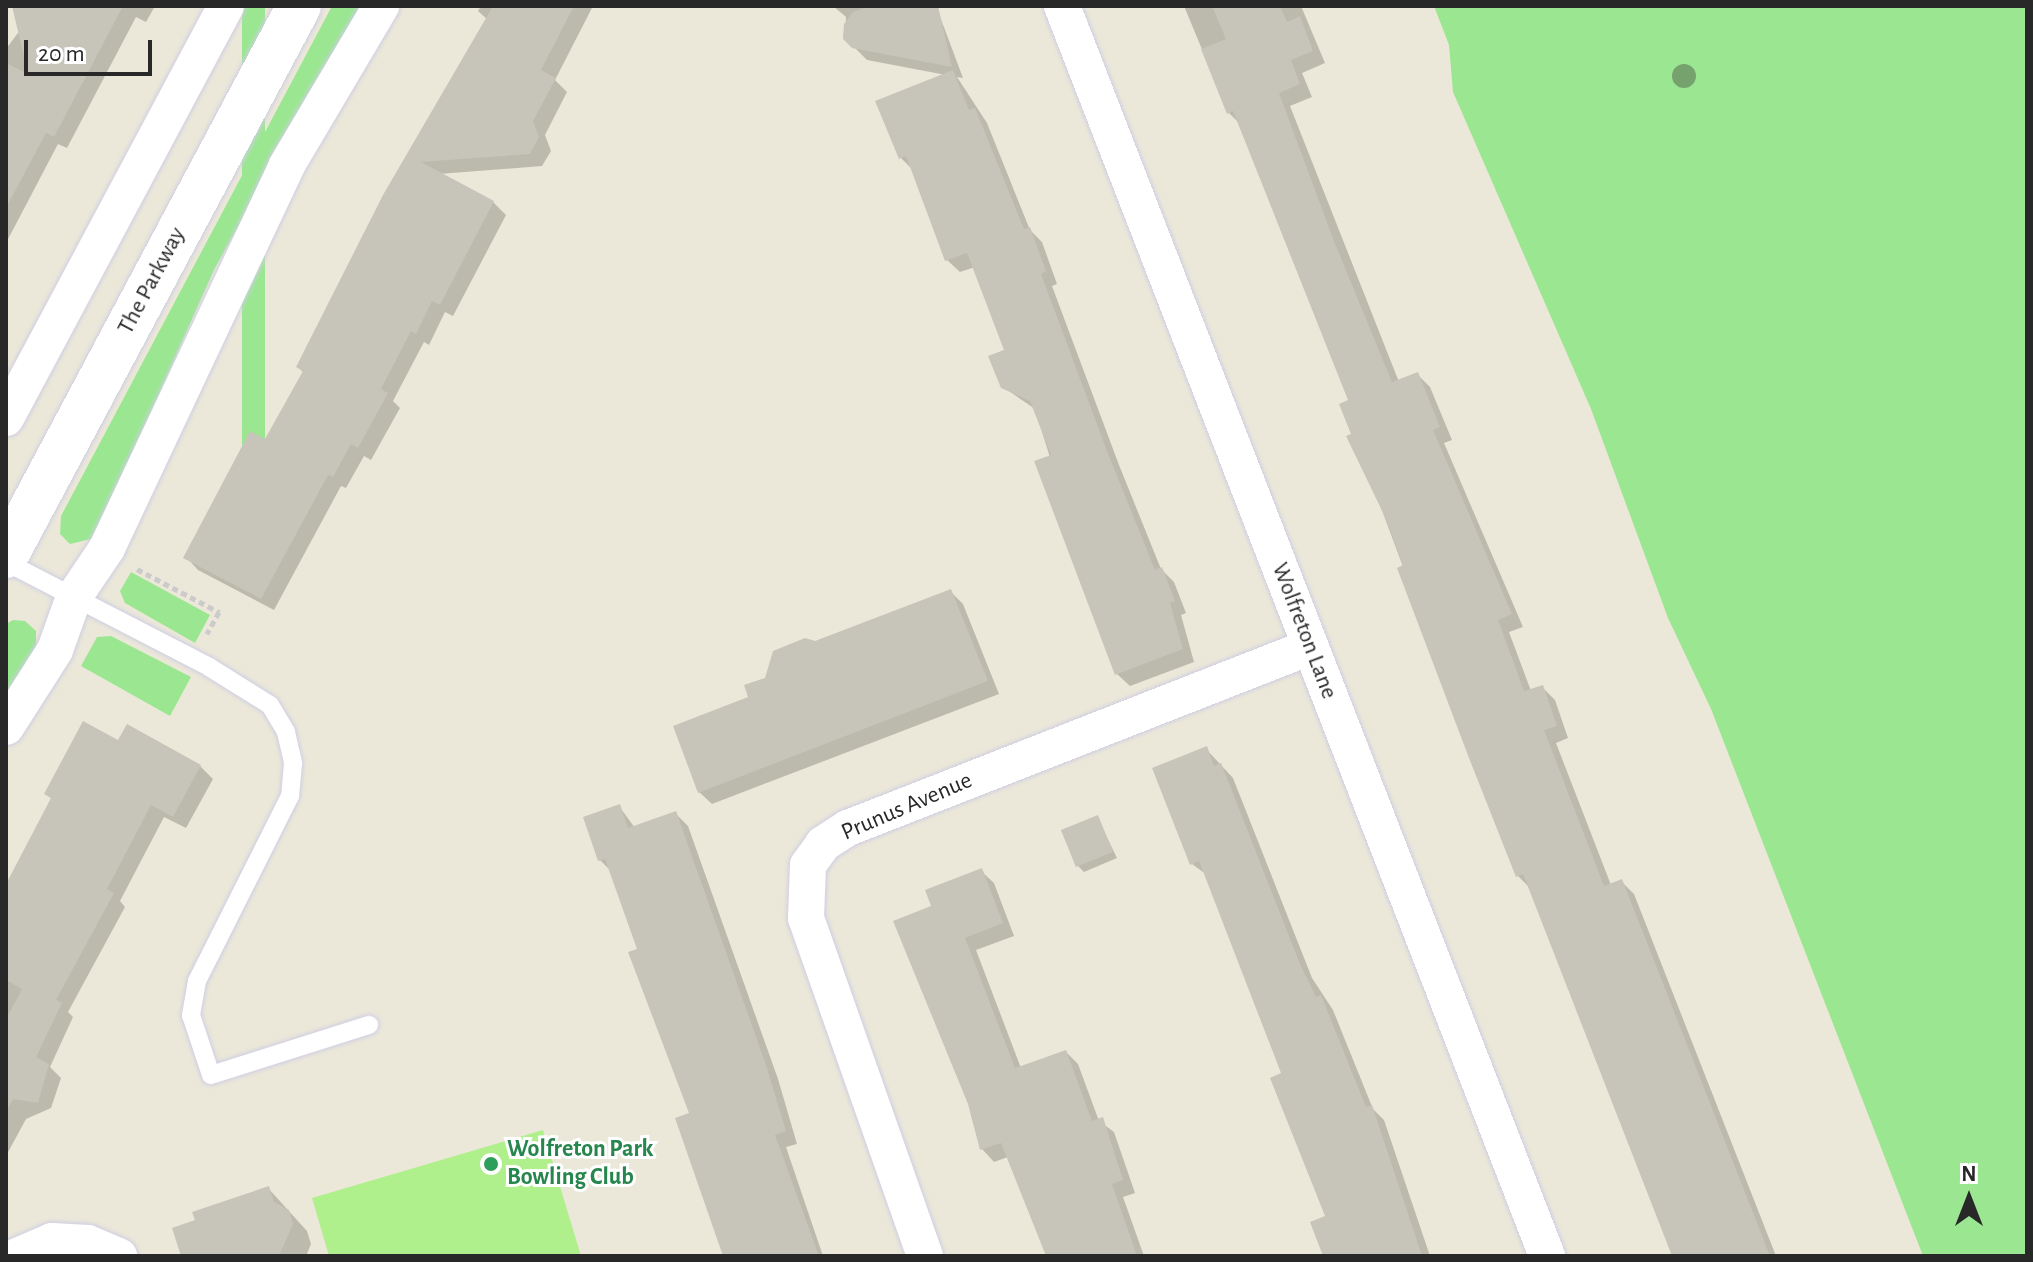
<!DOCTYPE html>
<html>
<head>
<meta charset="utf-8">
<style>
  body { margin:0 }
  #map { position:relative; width:2033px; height:1262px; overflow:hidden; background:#ece8d9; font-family:"Alegreya Sans",sans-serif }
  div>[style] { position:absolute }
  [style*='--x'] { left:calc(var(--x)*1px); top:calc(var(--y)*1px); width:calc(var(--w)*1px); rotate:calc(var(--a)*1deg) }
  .green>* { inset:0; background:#9be791; transform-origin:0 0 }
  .pitch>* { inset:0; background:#afef8c }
  .shadow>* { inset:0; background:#0003 }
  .building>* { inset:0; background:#c7c4b9; transform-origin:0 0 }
  .path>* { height:5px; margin-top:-2.5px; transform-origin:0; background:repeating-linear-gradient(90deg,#cbcbcb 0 6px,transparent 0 10px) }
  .roads { filter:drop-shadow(0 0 2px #cfcee3) drop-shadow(0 0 2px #cfcee3) }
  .service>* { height:18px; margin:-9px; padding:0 9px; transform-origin:9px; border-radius:9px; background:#fff }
  .minor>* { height:36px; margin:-18px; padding:0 18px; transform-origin:18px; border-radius:18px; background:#fff }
  .tertiary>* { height:44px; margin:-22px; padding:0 22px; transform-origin:22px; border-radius:22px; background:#fff }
  .trees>* { width:24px; height:24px; margin:-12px; border-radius:50%; background:#76a26e }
  .dots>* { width:22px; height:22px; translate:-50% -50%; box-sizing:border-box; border:4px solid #fff; border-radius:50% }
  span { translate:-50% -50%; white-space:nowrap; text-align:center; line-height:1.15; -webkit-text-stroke:6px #fff; paint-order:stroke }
  .street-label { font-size:24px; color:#282828 }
  .leisure-label { font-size:24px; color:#27864d; font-weight:700 }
  .left { translate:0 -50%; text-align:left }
  .frame { position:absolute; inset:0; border:8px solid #282828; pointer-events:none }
  .north { position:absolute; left:1929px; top:1158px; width:80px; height:80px; -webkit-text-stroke:6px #fff; paint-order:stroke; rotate:0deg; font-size:22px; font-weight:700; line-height:32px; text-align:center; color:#282828 }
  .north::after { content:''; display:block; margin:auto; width:28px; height:36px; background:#282828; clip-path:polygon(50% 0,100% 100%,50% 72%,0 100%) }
  .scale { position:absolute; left:24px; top:40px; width:128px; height:36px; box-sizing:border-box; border:4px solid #282828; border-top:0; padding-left:10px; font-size:24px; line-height:28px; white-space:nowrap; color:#282828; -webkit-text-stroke:6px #fff; paint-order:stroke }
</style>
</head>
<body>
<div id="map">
  <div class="green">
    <div style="left:242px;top:6px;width:23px;height:505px"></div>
    <div style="clip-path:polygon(332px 6px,361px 6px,214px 270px,95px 538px,70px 544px,60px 534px,61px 516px)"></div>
    <div style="clip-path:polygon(1434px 6px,2027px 6px,2027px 1256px,1923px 1256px,1711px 709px,1668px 618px,1591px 409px,1453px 92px,1449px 45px)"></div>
    <div style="clip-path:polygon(131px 572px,210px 615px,195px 643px,125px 603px,120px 591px)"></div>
    <div style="clip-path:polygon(13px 620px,25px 621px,36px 631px,36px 646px,6px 696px,6px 624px)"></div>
    <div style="clip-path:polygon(111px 636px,191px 677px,170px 716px,81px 666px,97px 637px)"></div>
  </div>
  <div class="pitch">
    <div style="clip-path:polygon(543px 1130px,581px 1256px,329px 1256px,312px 1198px)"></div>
  </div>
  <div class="shadow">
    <div style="clip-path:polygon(38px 6px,155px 6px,146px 22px,136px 17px,67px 148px,58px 144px,6px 243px,6px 49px)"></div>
    <div style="clip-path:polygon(481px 6px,593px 6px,555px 80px,567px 92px,545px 135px,551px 151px,542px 166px,439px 174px,493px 202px,506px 215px,453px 316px,445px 312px,429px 345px,424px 342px,393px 401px,400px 408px,371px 460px,364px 456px,346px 488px,341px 486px,274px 610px,198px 570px,186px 557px,266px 442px,304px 373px,298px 367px,488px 20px,478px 11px)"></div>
    <div style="clip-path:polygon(833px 6px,936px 6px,963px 78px,957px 77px,987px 123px,1030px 230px,1042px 242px,1057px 284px,1052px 286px,1119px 465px,1161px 569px,1174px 582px,1186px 613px,1181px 615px,1194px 662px,1130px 686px,1117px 674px,1035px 409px,1003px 387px,1006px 351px,975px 267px,960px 272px,947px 260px,914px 171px,901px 158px,946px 75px,867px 60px,845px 38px,846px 17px)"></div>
    <div style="clip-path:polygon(1184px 6px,1301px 6px,1325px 63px,1302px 73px,1312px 97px,1290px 106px,1399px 382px,1417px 374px,1430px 387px,1452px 440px,1444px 443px,1523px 627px,1509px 632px,1531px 691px,1542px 687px,1555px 700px,1568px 738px,1556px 743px,1611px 885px,1621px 881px,1634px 894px,1776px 1256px,1676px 1256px,1531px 889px,1518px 876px,1354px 435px,1351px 401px,1242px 126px,1228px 112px)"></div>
    <div style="clip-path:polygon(951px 592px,963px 604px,999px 694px,712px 804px,699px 792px,766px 679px,815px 643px)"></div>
    <div style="clip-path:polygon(119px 743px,200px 766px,213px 779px,186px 828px,164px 817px,120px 901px,125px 907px,68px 1012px,73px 1017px,50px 1067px,61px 1078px,51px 1108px,26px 1119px,6px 1156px,6px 912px,53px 800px,46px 794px)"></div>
    <div style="clip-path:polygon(1206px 749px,1233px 778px,1312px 978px,1333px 1010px,1373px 1109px,1384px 1120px,1430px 1256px,1325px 1256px,1328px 1217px,1284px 1074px,1207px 875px,1192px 864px)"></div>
    <div style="clip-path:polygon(619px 806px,635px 828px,676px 814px,688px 826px,778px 1079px,797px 1144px,786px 1147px,823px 1256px,725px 1256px,691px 1114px,639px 950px,612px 872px,600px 860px)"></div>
    <div style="clip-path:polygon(1097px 817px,1117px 858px,1084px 872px,1078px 866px)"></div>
    <div style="clip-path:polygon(981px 871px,994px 883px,1014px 936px,976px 950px,1021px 1068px,1066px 1052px,1078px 1064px,1099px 1121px,1114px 1132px,1135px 1193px,1123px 1197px,1144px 1256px,1048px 1256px,1008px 1157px,994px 1162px,982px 1149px,933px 907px)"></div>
    <div style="clip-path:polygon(268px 1188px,307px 1231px,311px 1244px,306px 1256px,184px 1256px)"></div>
  </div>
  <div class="building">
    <div style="clip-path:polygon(12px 6px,123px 6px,54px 137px,46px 133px,6px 208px,6px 63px,28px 74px)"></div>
    <div style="clip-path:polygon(493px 6px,574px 6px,541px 70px,556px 78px,533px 121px,539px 137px,530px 154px,421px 162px,494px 201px,440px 305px,432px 301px,416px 334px,411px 331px,381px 389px,388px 393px,358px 448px,351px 444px,333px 477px,328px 475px,261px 599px,183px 558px,250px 431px,265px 439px,303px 371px,296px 367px,383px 195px)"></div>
    <div style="clip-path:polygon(870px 6px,938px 6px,952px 67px,852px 48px,843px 39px,844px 24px,853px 12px)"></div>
    <div style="clip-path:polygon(1212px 6px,1280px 6px,1287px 22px,1300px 16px,1313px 51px,1291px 60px,1300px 84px,1279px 93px,1334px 241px,1392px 382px,1418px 372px,1440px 427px,1433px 430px,1512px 614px,1498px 620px,1524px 691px,1543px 685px,1557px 726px,1544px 730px,1604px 886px,1622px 879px,1770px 1256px,1672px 1256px,1523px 874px,1516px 877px,1469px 758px,1397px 568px,1403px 565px,1386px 519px,1346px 436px,1351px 434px,1339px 404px,1348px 400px,1233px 111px,1227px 114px,1201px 49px,1226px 39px)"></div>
    <div style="clip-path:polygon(953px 70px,969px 110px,975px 108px,1024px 229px,1030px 227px,1046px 271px,1041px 274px,1107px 451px,1155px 570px,1162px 567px,1175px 601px,1170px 603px,1183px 649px,1115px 675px,1034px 461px,1051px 455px,1030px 401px,1001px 388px,988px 356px,1004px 350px,967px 253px,945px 261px,906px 156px,899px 159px,875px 101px)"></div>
    <div style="clip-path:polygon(951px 589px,988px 681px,698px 793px,673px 726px,748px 697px,744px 685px,765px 678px,773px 651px,805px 638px,815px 641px)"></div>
    <div style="clip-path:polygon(83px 721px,118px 740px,127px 724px,201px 765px,173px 817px,151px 805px,107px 889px,114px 893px,56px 1000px,62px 1003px,36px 1057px,49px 1064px,38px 1103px,13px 1099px,6px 1112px,6px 1019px,22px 989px,6px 980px,6px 884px,51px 798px,44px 794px)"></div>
    <div style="clip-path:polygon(1207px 746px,1214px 766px,1221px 763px,1300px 964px,1316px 997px,1321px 995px,1366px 1107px,1372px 1105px,1422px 1256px,1323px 1256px,1310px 1222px,1325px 1216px,1270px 1078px,1281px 1073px,1199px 861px,1190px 865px,1152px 768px)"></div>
    <div style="clip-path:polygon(620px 804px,628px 828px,676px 811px,766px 1065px,786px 1131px,775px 1135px,819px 1256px,723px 1256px,675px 1118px,689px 1113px,628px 952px,637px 949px,605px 859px,598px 861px,583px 817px)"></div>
    <div style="left:1098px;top:815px;width:40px;height:40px;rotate:68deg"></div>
    <div style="clip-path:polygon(982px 868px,1003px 923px,965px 938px,1015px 1068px,1066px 1050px,1092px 1121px,1103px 1117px,1123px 1180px,1112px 1184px,1137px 1256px,1046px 1256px,1001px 1143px,980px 1150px,968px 1104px,893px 921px,931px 906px,925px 890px)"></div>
    <div style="clip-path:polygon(269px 1186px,274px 1202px,289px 1210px,293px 1224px,279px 1256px,181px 1256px,172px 1228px,195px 1220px,192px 1212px)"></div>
  </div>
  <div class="path">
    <div style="--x:137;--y:569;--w:93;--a:27.7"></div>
    <div style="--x:219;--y:612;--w:25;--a:119"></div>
  </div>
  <div class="roads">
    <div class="service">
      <div style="--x:6;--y:562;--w:229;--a:27.3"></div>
      <div style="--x:209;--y:667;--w:72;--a:31.9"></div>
      <div style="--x:270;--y:705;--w:31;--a:59"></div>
      <div style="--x:286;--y:732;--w:32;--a:77"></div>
      <div style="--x:293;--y:763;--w:33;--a:95"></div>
      <div style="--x:290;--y:796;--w:207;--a:116.7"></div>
      <div style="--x:197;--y:981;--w:35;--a:100"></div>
      <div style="--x:191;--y:1015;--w:63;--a:71.6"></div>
      <div style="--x:211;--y:1075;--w:166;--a:-17.6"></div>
    </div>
    <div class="minor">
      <div style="--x:1062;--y:6;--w:1341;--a:68.79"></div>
      <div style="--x:6;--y:418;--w:467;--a:-61.9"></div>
      <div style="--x:6;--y:727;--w:91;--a:-57.5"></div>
      <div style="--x:55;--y:650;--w:56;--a:-70.3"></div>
      <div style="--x:74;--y:597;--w:59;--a:-56"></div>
      <div style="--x:107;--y:548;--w:423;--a:-64.8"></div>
      <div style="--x:287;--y:165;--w:185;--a:-59.4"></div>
      <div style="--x:17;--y:1256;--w:38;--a:-23"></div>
      <div style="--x:52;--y:1241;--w:36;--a:3"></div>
      <div style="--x:88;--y:1243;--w:34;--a:23"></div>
      <div style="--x:925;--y:1256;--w:358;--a:-109.4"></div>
      <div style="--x:806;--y:918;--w:53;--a:-87.8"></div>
      <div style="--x:808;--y:865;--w:26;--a:-54"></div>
      <div style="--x:823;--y:844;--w:30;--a:-33"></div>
      <div style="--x:848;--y:828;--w:496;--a:-21.4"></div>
    </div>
    <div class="tertiary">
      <div style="--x:6;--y:556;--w:623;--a:-61.95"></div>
    </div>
  </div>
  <div class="trees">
    <div style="left:1684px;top:76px"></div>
  </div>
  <div class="dots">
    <div style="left:491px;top:1164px;background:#2e9e5b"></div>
  </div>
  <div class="street-label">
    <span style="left:152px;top:281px;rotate:-62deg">The Parkway</span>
    <span style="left:1304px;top:631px;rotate:69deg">Wolfreton Lane</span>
    <span style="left:907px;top:807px;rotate:-23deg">Prunus Avenue</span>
  </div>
  <div class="leisure-label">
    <span class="left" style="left:507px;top:1164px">Wolfreton Park<br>Bowling Club</span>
  </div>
  <div class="frame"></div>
  <div class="north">N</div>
  <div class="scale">20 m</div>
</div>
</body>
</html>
